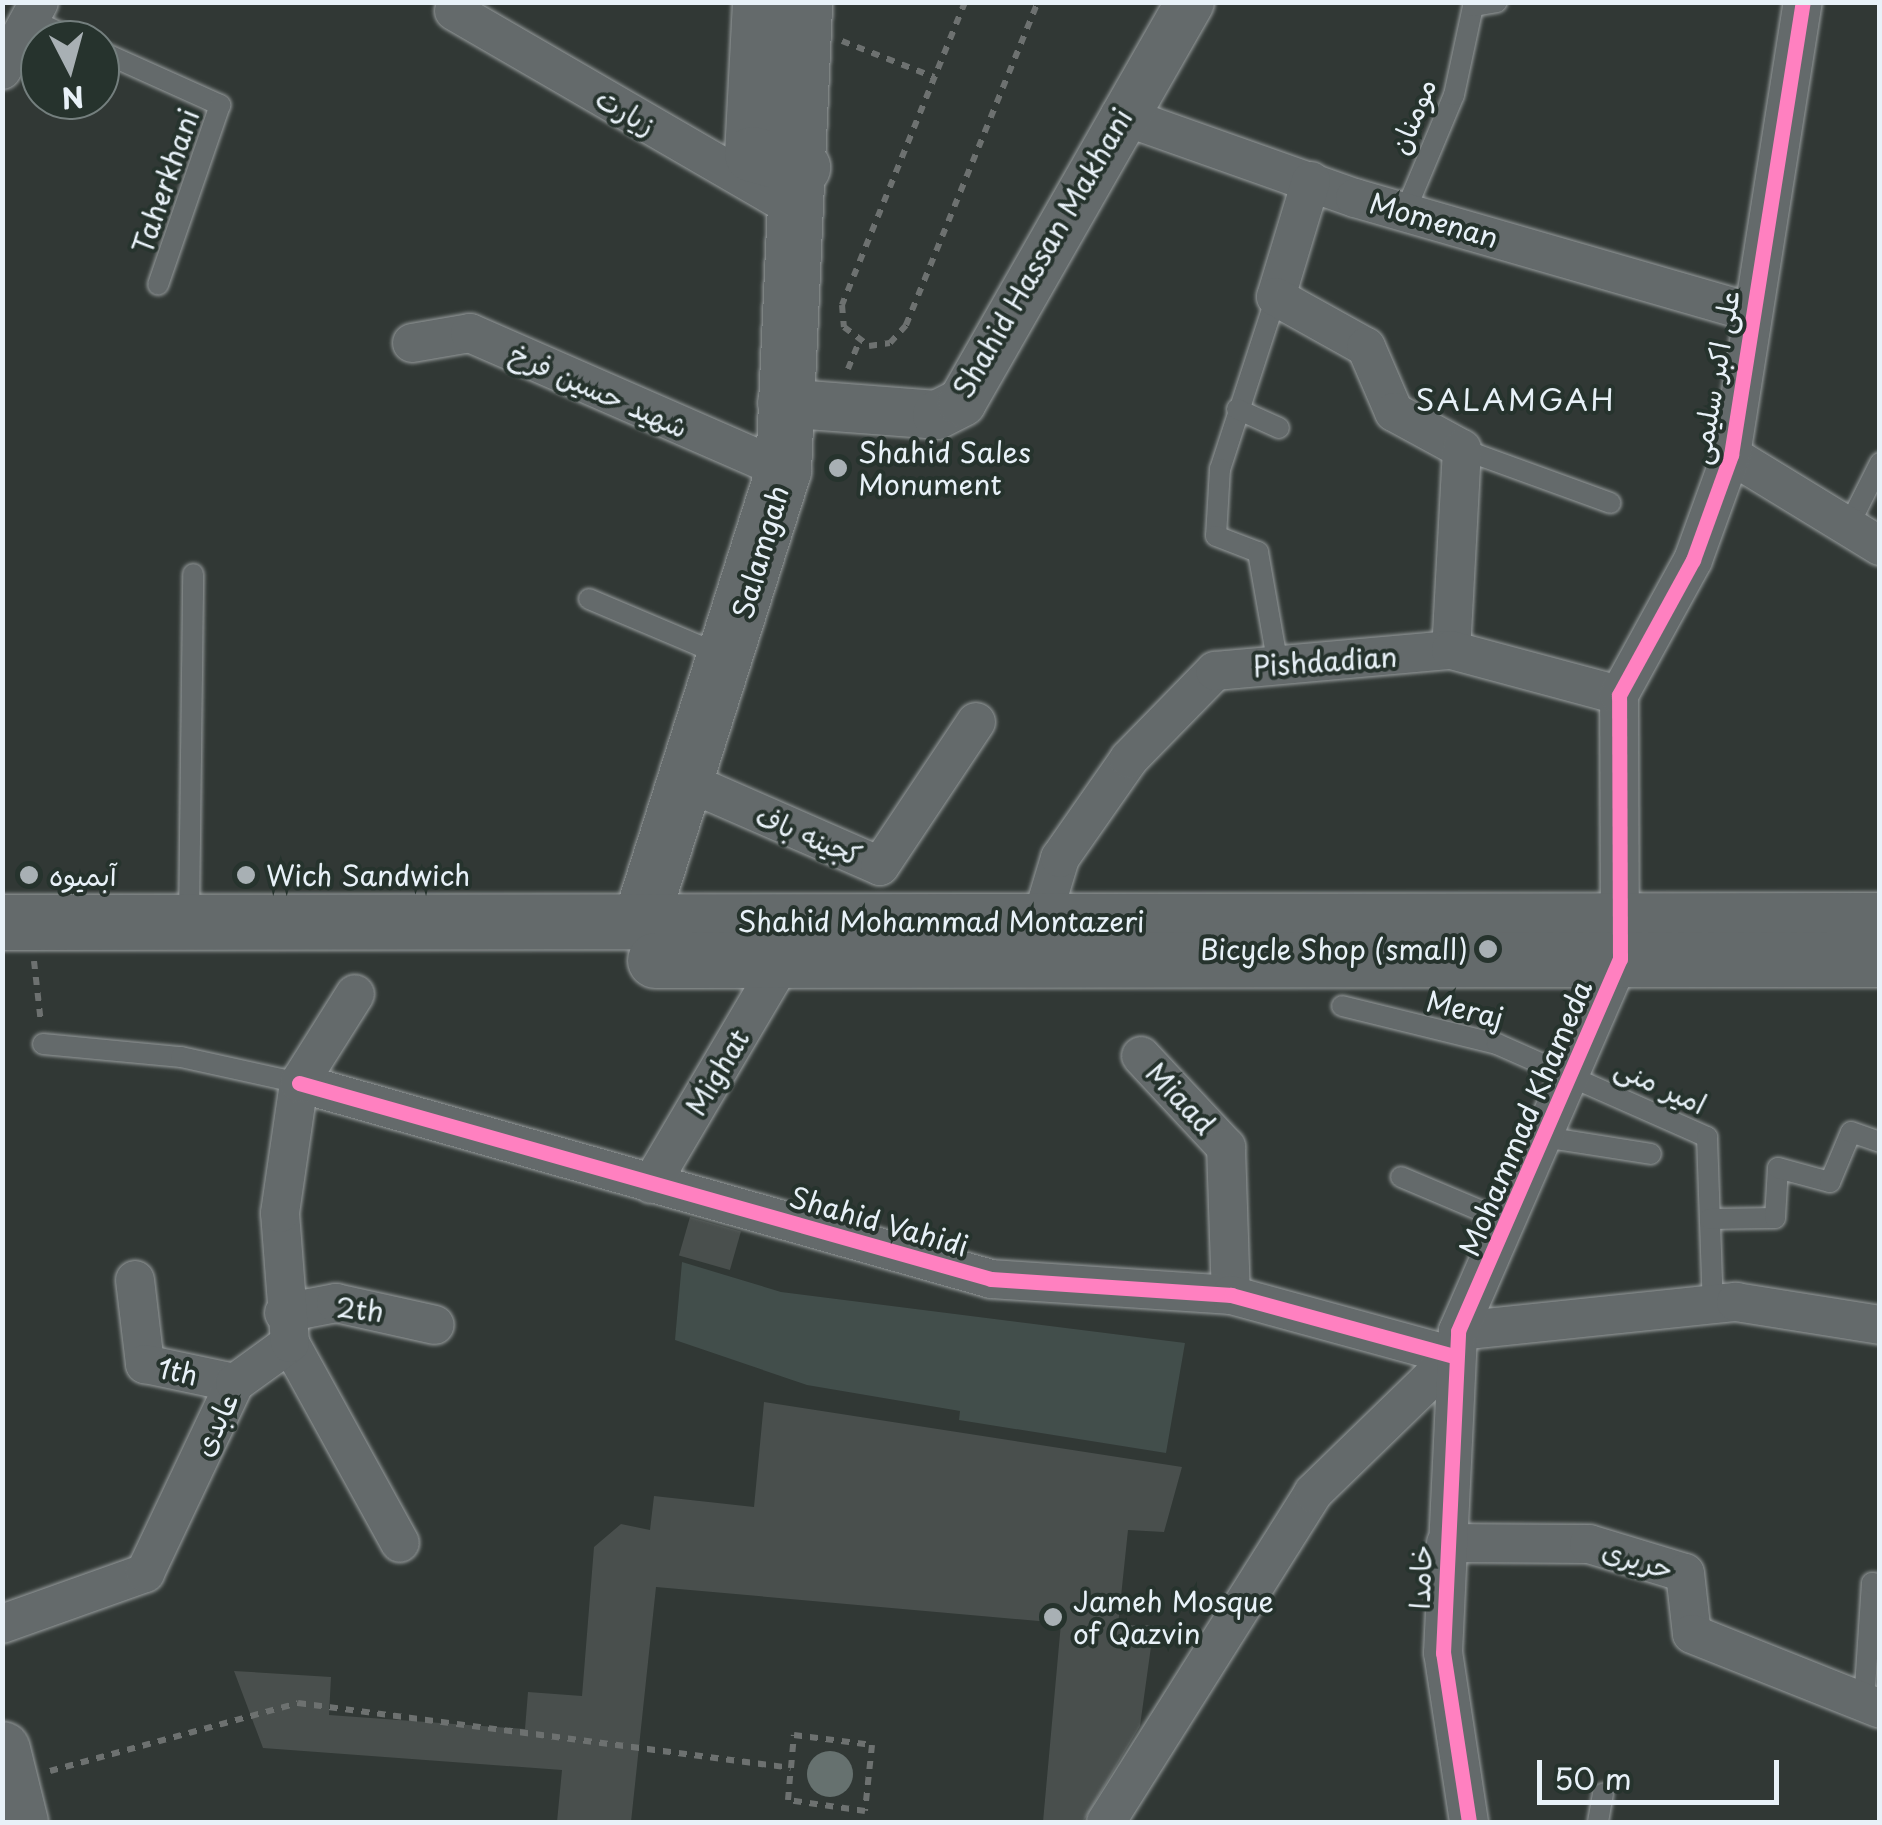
<!DOCTYPE html>
<html>
<head>
<meta charset="utf-8">
<style>
  body { margin:0 }
  #map { position:relative; width:1882px; height:1825px; overflow:hidden; background:#313835; font-family:"Playpen Sans","Playpen Sans Arabic",sans-serif }
  div>[style] { position:absolute }
  [style*='--x'] { left:calc(var(--x)*1px); top:calc(var(--y)*1px); width:calc(var(--w)*1px); rotate:calc(var(--a)*1deg) }
  .green>* { inset:0; background:#424e4b }
  .water>* { inset:0; background:#66716f }
  .round { border-radius:50% }
  .building>* { inset:0; background:#494f4d; transform-origin:0 0 }
  .path>* { height:6px; margin-top:-3px; transform-origin:0; background:repeating-linear-gradient(90deg,#6d7170 0 8px,transparent 0 16px) }
  .roads { filter:drop-shadow(0 0 2px #989d9e) drop-shadow(0 0 2px #989d9e) }
  .service>* { height:20px; margin:-10px; padding:0 10px; transform-origin:10px; border-radius:10px; background:#646a6b }
  .minor>* { height:38px; margin:-19px; padding:0 19px; transform-origin:19px; border-radius:19px; background:#646a6b }
  .tertiary>* { height:48px; margin:-24px; padding:0 24px; transform-origin:24px; border-radius:24px; background:#646a6b }
  .secondary>* { height:55px; margin:-27.5px; padding:0 27.5px; transform-origin:27.5px; border-radius:27.5px; background:#646a6b }
  .primary>* { height:55px; margin:-27.5px; padding:0 27.5px; transform-origin:27.5px; border-radius:27.5px; background:#646a6b }
  .cycleway>* { height:15px; margin:-7.5px; padding:0 7.5px; transform-origin:7.5px; border-radius:7.5px; background:#ff80c0 }
  .dots>* { width:28px; height:28px; translate:-50% -50%; box-sizing:border-box; border:5px solid #26332d; border-radius:50% }
  span { translate:-50% -50%; white-space:nowrap; text-align:center; line-height:1.15; -webkit-text-stroke:8px #26332d; paint-order:stroke }
  .street-label { font-size:28px; color:#e8f1f8 }
  .poi-label { font-size:28px; color:#e8f1f8 }
  .left { translate:0 -50%; text-align:left }
  .right { translate:-100% -50%; text-align:right }
  .neighbourhood-label { font-size:30px; color:#e8f1f8; letter-spacing:2.5px }
  .frame { position:absolute; inset:0; border:5px solid #e8f1f8; pointer-events:none }
  .north { position:absolute; left:20px; top:20px; width:100px; height:100px; box-sizing:border-box; background:#26332d; border:2px solid #747f7e; border-radius:50%; rotate:174deg; font-size:28px; font-weight:700; line-height:40px; text-align:center; color:#e8f1f8 }
  .north::after { content:''; display:block; margin:auto; width:35px; height:45px; background:#a8b0b4; clip-path:polygon(50% 0,100% 100%,50% 72%,0 100%) }
  .scale { position:absolute; left:1537px; top:1760px; width:242px; height:45px; box-sizing:border-box; border:5px solid #e8f1f8; border-top:0; padding-left:12px; font-size:30px; line-height:35px; white-space:nowrap; color:#e8f1f8; -webkit-text-stroke:8px #26332d; paint-order:stroke }
</style>
</head>
<body>
<div id="map">
  <div class="green">
    <div style="clip-path:polygon(682px 1262px,781px 1292px,1185px 1343px,1166px 1453px,959px 1420px,960px 1411px,807px 1385px,675px 1340px)"></div>
  </div>
  <div class="water">
    <div class="round" style="left:807px;top:1751px;width:46px;height:46px"></div>
  </div>
  <div class="building">
    <div style="left:690px;top:1217px;width:53px;height:40px;rotate:16deg"></div>
    <div style="clip-path:polygon(764px 1402px,1182px 1467px,1164px 1532px,1128px 1530px,1118px 1625px,1154px 1625px,1140px 1726px,1083px 1822px,1043px 1822px,1061px 1623px,656px 1587px,631px 1822px,557px 1822px,562px 1770px,263px 1748px,234px 1671px,331px 1677px,329px 1715px,525px 1729px,528px 1692px,582px 1696px,594px 1547px,621px 1524px,650px 1530px,654px 1496px,754px 1507px)"></div>
  </div>
  <div class="path">
    <div style="--x:965;--y:2;--w:327;--a:112.1"></div>
    <div style="--x:842;--y:305;--w:22;--a:85"></div>
    <div style="--x:844;--y:327;--w:31;--a:37"></div>
    <div style="--x:869;--y:346;--w:21;--a:-8"></div>
    <div style="--x:890;--y:343;--w:24;--a:-48"></div>
    <div style="--x:906;--y:325;--w:349;--a:-67.8"></div>
    <div style="--x:842;--y:41;--w:99;--a:21.4"></div>
    <div style="--x:848;--y:369;--w:29;--a:-68"></div>
    <div style="--x:34;--y:961;--w:62;--a:83.6"></div>
    <div style="--x:50;--y:1771;--w:257;--a:-15.3"></div>
    <div style="--x:298;--y:1703;--w:497;--a:7.5"></div>
    <div style="--x:791;--y:1768;--w:33;--a:-85"></div>
    <div style="--x:794;--y:1735;--w:79;--a:7.3"></div>
    <div style="--x:872;--y:1745;--w:66;--a:96.1"></div>
    <div style="--x:865;--y:1811;--w:78;--a:-171.9"></div>
    <div style="--x:788;--y:1800;--w:32;--a:-85"></div>
  </div>
  <div class="roads">
    <div class="service">
      <div style="--x:30;--y:19;--w:51;--a:24.5"></div>
      <div style="--x:100;--y:51;--w:132;--a:24.2"></div>
      <div style="--x:220;--y:105;--w:190;--a:109"></div>
      <div style="--x:1405;--y:212;--w:127;--a:-67.3"></div>
      <div style="--x:1454;--y:95;--w:91;--a:-77.9"></div>
      <div style="--x:1473;--y:6;--w:24;--a:-9"></div>
      <div style="--x:1276;--y:297;--w:181;--a:108"></div>
      <div style="--x:1220;--y:469;--w:67;--a:93.4"></div>
      <div style="--x:1216;--y:536;--w:45;--a:20.9"></div>
      <div style="--x:1258;--y:552;--w:110;--a:80"></div>
      <div style="--x:1237;--y:409;--w:46;--a:24.3"></div>
      <div style="--x:1462;--y:449;--w:158;--a:20"></div>
      <div style="--x:1848;--y:527;--w:72;--a:-63.4"></div>
      <div style="--x:589;--y:599;--w:147;--a:22.9"></div>
      <div style="--x:189;--y:920;--w:346;--a:-89.3"></div>
      <div style="--x:1342;--y:1006;--w:160;--a:13.8"></div>
      <div style="--x:1497;--y:1044;--w:230;--a:23.9"></div>
      <div style="--x:1707;--y:1137;--w:169;--a:88"></div>
      <div style="--x:43;--y:1044;--w:139;--a:5.4"></div>
      <div style="--x:181;--y:1057;--w:121;--a:12.4"></div>
      <div style="--x:1550;--y:1138;--w:102;--a:9"></div>
      <div style="--x:1401;--y:1177;--w:118;--a:22.9"></div>
      <div style="--x:1710;--y:1219;--w:65;--a:-0.9"></div>
      <div style="--x:1775;--y:1218;--w:50;--a:-86.6"></div>
      <div style="--x:1778;--y:1168;--w:54;--a:15.1"></div>
      <div style="--x:1830;--y:1182;--w:54;--a:-67.2"></div>
      <div style="--x:1851;--y:1132;--w:31;--a:19"></div>
      <div style="--x:1864;--y:1703;--w:120;--a:-86.2"></div>
      <div style="--x:1872;--y:1583;--w:8;--a:7"></div>
      <div style="--x:1598;--y:1822;--w:29;--a:-80"></div>
    </div>
    <div class="minor">
      <div style="--x:454;--y:11;--w:399;--a:30.1"></div>
      <div style="--x:2;--y:70;--w:77;--a:-61.4"></div>
      <div style="--x:1120;--y:115;--w:249;--a:19.5"></div>
      <div style="--x:1355;--y:198;--w:412;--a:16.1"></div>
      <div style="--x:1311;--y:181;--w:121;--a:106.8"></div>
      <div style="--x:1276;--y:297;--w:103;--a:29.1"></div>
      <div style="--x:1366;--y:347;--w:71;--a:66.7"></div>
      <div style="--x:1394;--y:412;--w:77;--a:28.6"></div>
      <div style="--x:1462;--y:449;--w:201;--a:93.1"></div>
      <div style="--x:412;--y:343;--w:59;--a:-9.8"></div>
      <div style="--x:470;--y:333;--w:342;--a:23.6"></div>
      <div style="--x:1731;--y:455;--w:175;--a:31.4"></div>
      <div style="--x:690;--y:783;--w:207;--a:23.6"></div>
      <div style="--x:880;--y:866;--w:173;--a:-56.3"></div>
      <div style="--x:1035;--y:941;--w:87;--a:-73.2"></div>
      <div style="--x:1060;--y:858;--w:121;--a:-55.1"></div>
      <div style="--x:1129;--y:759;--w:123;--a:-45.7"></div>
      <div style="--x:1215;--y:671;--w:237;--a:-5.1"></div>
      <div style="--x:1451;--y:650;--w:174;--a:15"></div>
      <div style="--x:1141;--y:1056;--w:125;--a:47"></div>
      <div style="--x:1226;--y:1147;--w:148;--a:88.1"></div>
      <div style="--x:299;--y:1083;--w:719;--a:15.81"></div>
      <div style="--x:991;--y:1279;--w:241;--a:3.8"></div>
      <div style="--x:1231;--y:1295;--w:231;--a:15.3"></div>
      <div style="--x:651;--y:1184;--w:260;--a:-59.5"></div>
      <div style="--x:135;--y:1280;--w:85;--a:83.2"></div>
      <div style="--x:145;--y:1364;--w:92;--a:11.9"></div>
      <div style="--x:284;--y:1313;--w:53;--a:-10.9"></div>
      <div style="--x:336;--y:1303;--w:101;--a:12.5"></div>
      <div style="--x:1458;--y:1331;--w:280;--a:-6"></div>
      <div style="--x:1736;--y:1302;--w:146;--a:9.1"></div>
      <div style="--x:290;--y:1343;--w:228;--a:61.2"></div>
      <div style="--x:1446;--y:1543;--w:143;--a:0.4"></div>
      <div style="--x:1589;--y:1544;--w:100;--a:16.8"></div>
      <div style="--x:1685;--y:1573;--w:61;--a:83.5"></div>
      <div style="--x:1692;--y:1634;--w:202;--a:21.7"></div>
      <div style="--x:2;--y:1624;--w:152;--a:-19.6"></div>
      <div style="--x:145;--y:1573;--w:210;--a:-64.7"></div>
      <div style="--x:235;--y:1383;--w:68;--a:-36"></div>
      <div style="--x:290;--y:1343;--w:130;--a:-94.4"></div>
      <div style="--x:280;--y:1213;--w:131;--a:-81.7"></div>
      <div style="--x:299;--y:1083;--w:105;--a:-57.8"></div>
      <div style="--x:1106;--y:1822;--w:389;--a:-57.8"></div>
      <div style="--x:1313;--y:1493;--w:197;--a:-44.2"></div>
      <div style="--x:1469;--y:1822;--w:171;--a:-98.7"></div>
      <div style="--x:1443;--y:1653;--w:322;--a:-87.3"></div>
      <div style="--x:1458;--y:1331;--w:406;--a:-66.5"></div>
      <div style="--x:1620;--y:959;--w:264;--a:-90.2"></div>
      <div style="--x:1619;--y:695;--w:154;--a:-61.3"></div>
      <div style="--x:1693;--y:560;--w:112;--a:-70.1"></div>
      <div style="--x:1731;--y:455;--w:459;--a:-81"></div>
    </div>
    <div class="tertiary">
      <div style="--x:782;--y:403;--w:155;--a:4.4"></div>
      <div style="--x:937;--y:415;--w:28;--a:-27"></div>
      <div style="--x:962;--y:402;--w:460;--a:-60.3"></div>
    </div>
    <div class="secondary">
      <div style="--x:760;--y:2;--w:152;--a:93"></div>
      <div style="--x:752;--y:154;--w:52;--a:14.6"></div>
      <div style="--x:640;--y:921;--w:473;--a:-72.4"></div>
      <div style="--x:783;--y:470;--w:468;--a:-87.4"></div>
      <div style="--x:2;--y:922;--w:1878;--a:-0.06"></div>
      <div style="--x:655;--y:960;--w:1225;--a:-0.05"></div>
    </div>
    <div class="primary">
      <div style="--x:2;--y:1749;--w:75;--a:76.1"></div>
    </div>
  </div>
  <div class="cycleway">
    <div style="--x:299;--y:1083;--w:719;--a:15.81"></div>
    <div style="--x:991;--y:1279;--w:241;--a:3.8"></div>
    <div style="--x:1231;--y:1295;--w:231;--a:15.3"></div>
    <div style="--x:1469;--y:1822;--w:171;--a:-98.7"></div>
    <div style="--x:1443;--y:1653;--w:322;--a:-87.3"></div>
    <div style="--x:1458;--y:1331;--w:406;--a:-66.5"></div>
    <div style="--x:1620;--y:959;--w:264;--a:-90.2"></div>
    <div style="--x:1619;--y:695;--w:154;--a:-61.3"></div>
    <div style="--x:1693;--y:560;--w:112;--a:-70.1"></div>
    <div style="--x:1731;--y:455;--w:459;--a:-81"></div>
  </div>
  <div class="dots">
    <div style="left:838px;top:468px;background:#a8b0b4"></div>
    <div style="left:29px;top:875px;background:#a8b0b4"></div>
    <div style="left:246px;top:875px;background:#a8b0b4"></div>
    <div style="left:1488px;top:949px;background:#a8b0b4"></div>
    <div style="left:1053px;top:1617px;background:#a8b0b4"></div>
  </div>
  <div class="street-label">
    <span style="left:626px;top:111px;rotate:30deg">زیارت</span>
    <span style="left:1412px;top:116px;rotate:-68deg">مومنان</span>
    <span style="left:165px;top:181px;rotate:-71deg">Taherkhani</span>
    <span style="left:1434px;top:220px;rotate:16deg">Momenan</span>
    <span style="left:1042px;top:253px;rotate:-60deg">Shahid Hassan Makhani</span>
    <span style="left:1714px;top:377px;rotate:-80deg">علی اکبر سلیمی</span>
    <span style="left:599px;top:390px;rotate:24deg">شهید حسین فرخ</span>
    <span style="left:760px;top:552px;rotate:-74deg">Salamgah</span>
    <span style="left:1325px;top:661px;rotate:-4deg">Pishdadian</span>
    <span style="left:809px;top:835px;rotate:23deg">کجینه باف</span>
    <span style="left:941px;top:921px">Shahid Mohammad Montazeri</span>
    <span style="left:1465px;top:1009px;rotate:14deg">Meraj</span>
    <span style="left:717px;top:1072px;rotate:-59deg">Mighat</span>
    <span style="left:1661px;top:1085px;rotate:25deg">امیر منی</span>
    <span style="left:1181px;top:1098px;rotate:47deg">Miaad</span>
    <span style="left:1525px;top:1118px;rotate:-67deg">Mohammad Khameda</span>
    <span style="left:879px;top:1221px;rotate:16deg">Shahid Vahidi</span>
    <span style="left:360px;top:1309px;rotate:6deg">2th</span>
    <span style="left:178px;top:1371px;rotate:12deg">1th</span>
    <span style="left:215px;top:1424px;rotate:-64deg">عابدی</span>
    <span style="left:1638px;top:1559px;rotate:17deg">حریری</span>
    <span style="left:1420px;top:1577px;rotate:-88deg">خامدا</span>
  </div>
  <div class="poi-label">
    <span class="left" style="left:858px;top:468px">Shahid Sales<br>Monument</span>
    <span class="left" style="left:49px;top:875px">آبمیوه</span>
    <span class="left" style="left:266px;top:875px">Wich Sandwich</span>
    <span class="right" style="left:1468px;top:949px">Bicycle Shop (small)</span>
    <span class="left" style="left:1073px;top:1617px">Jameh Mosque<br>of Qazvin</span>
  </div>
  <div class="neighbourhood-label">
    <span style="left:1516px;top:399px">SALAMGAH</span>
  </div>
  <div class="frame"></div>
  <div class="north">N</div>
  <div class="scale">50 m</div>
</div>
</body>
</html>
